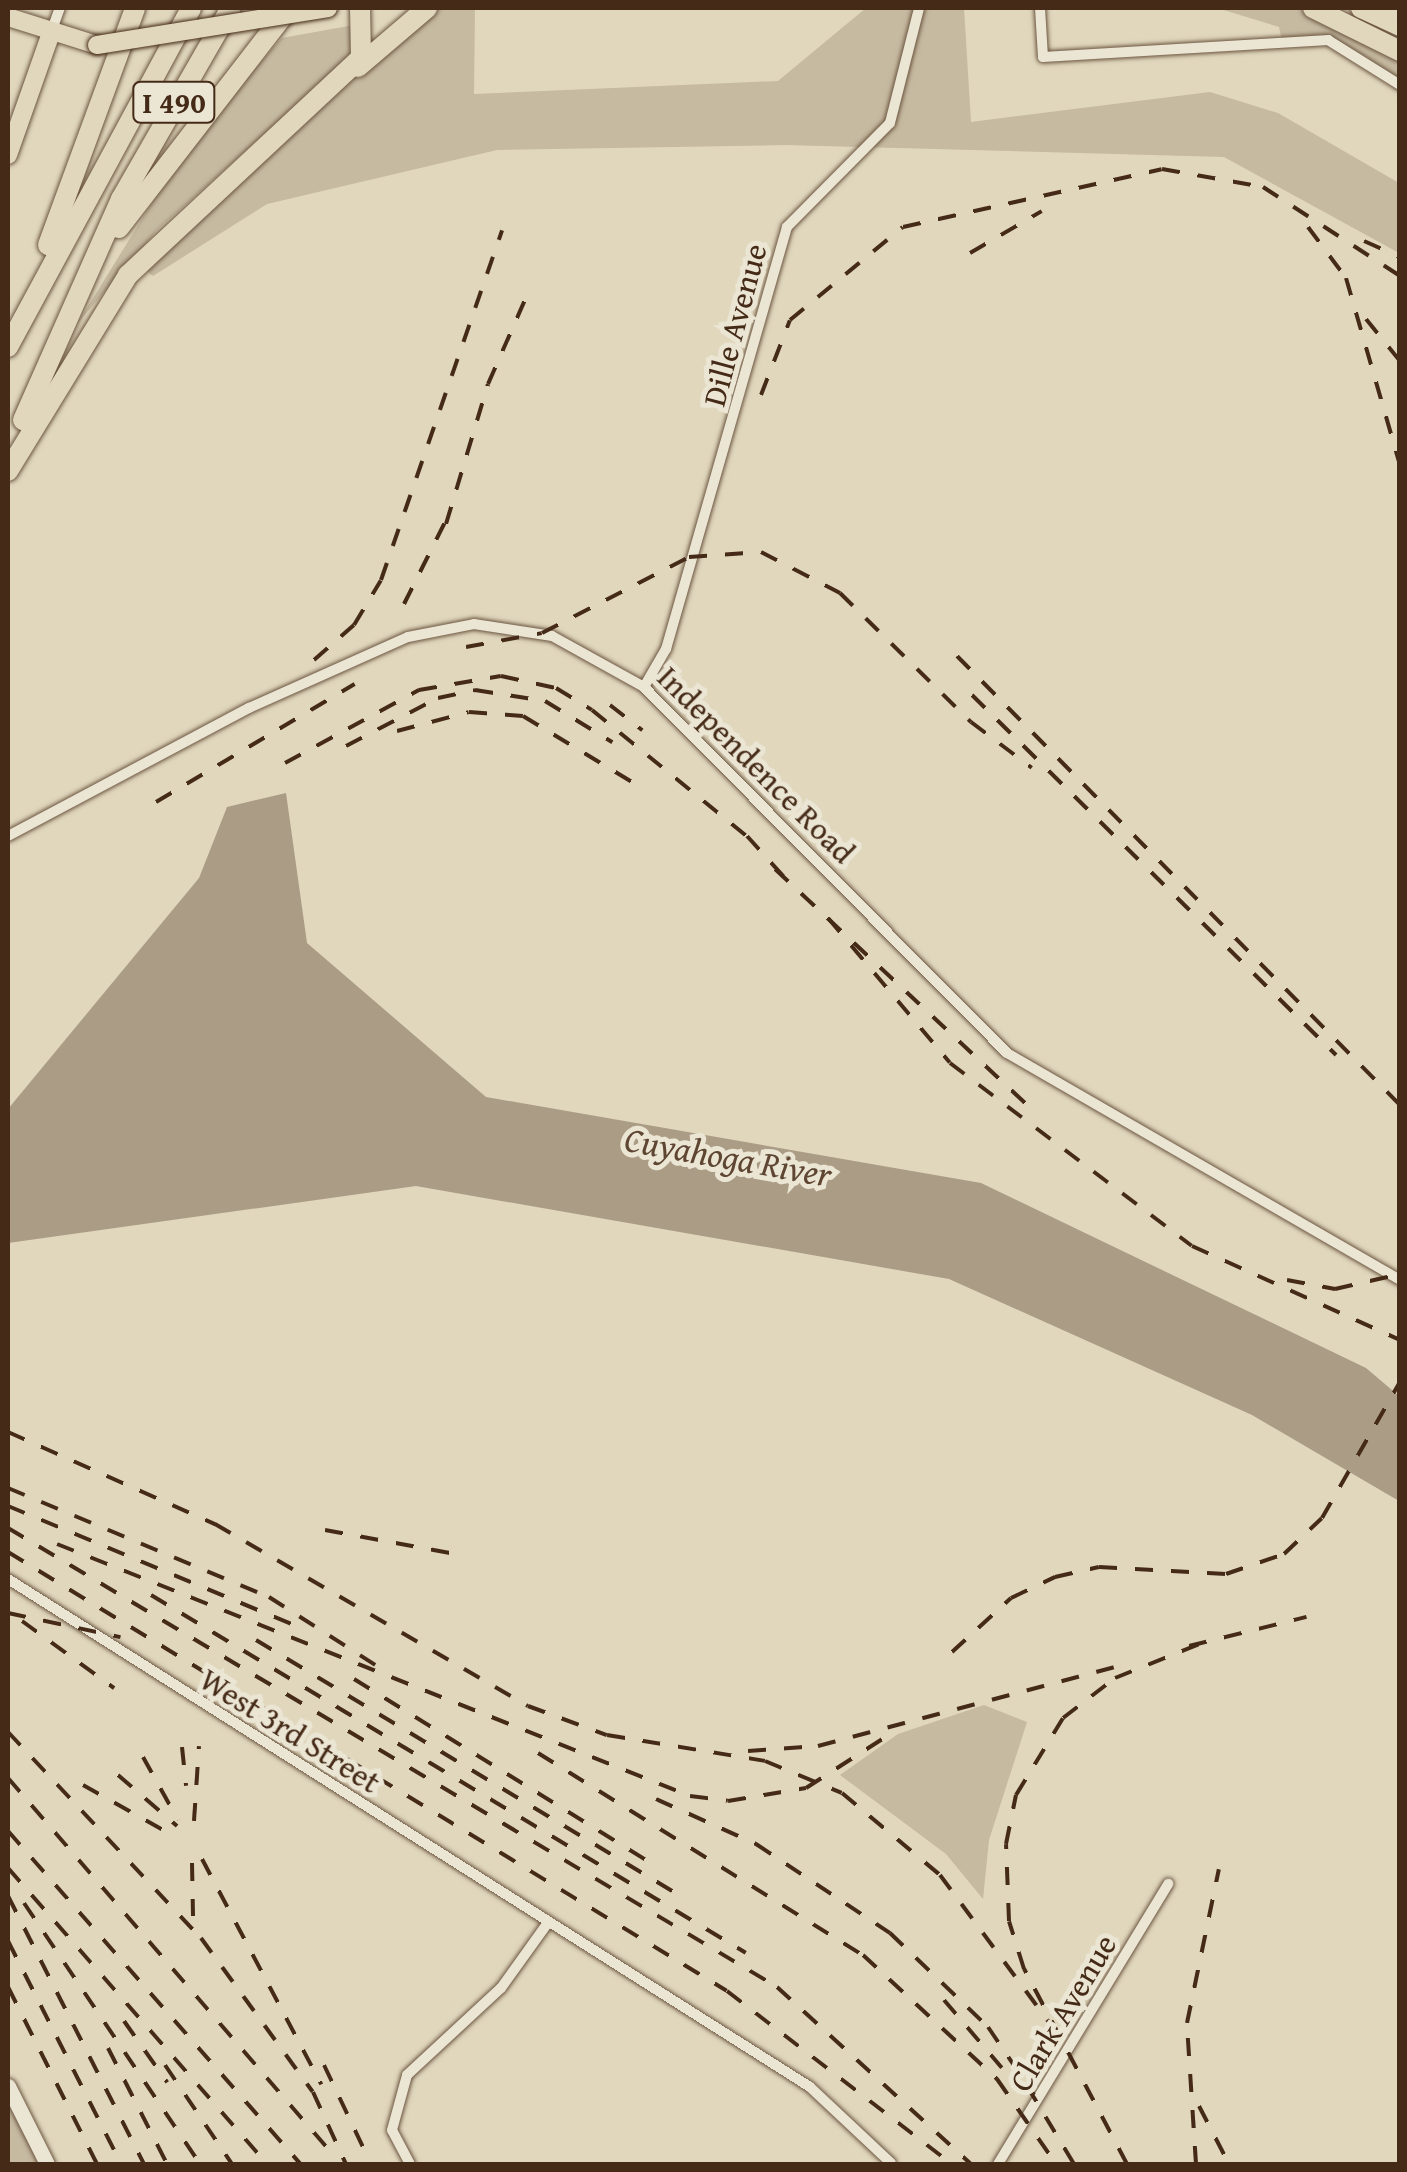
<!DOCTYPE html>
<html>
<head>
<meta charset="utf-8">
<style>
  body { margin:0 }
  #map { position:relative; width:1407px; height:2172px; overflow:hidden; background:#e0d7bd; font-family:"Gentium Book Plus",serif }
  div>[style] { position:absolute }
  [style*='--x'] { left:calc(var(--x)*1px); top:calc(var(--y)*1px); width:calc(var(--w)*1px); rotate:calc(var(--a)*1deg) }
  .green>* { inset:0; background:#c6baa1 }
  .water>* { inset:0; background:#ab9c85 }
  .roads { filter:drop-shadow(0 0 2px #6c5540) drop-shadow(0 0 2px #6c5540) }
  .street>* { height:10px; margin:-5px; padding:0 5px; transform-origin:5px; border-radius:5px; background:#ebe5d4 }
  .secondary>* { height:15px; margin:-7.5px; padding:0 7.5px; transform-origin:7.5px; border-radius:7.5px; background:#ebe5d4 }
  .primary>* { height:18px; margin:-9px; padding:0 9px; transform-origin:9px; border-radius:9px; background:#e0d7bd }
  .highway>* { height:20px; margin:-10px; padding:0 10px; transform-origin:10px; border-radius:10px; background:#e0d7bd }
  .rail>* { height:4px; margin-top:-2px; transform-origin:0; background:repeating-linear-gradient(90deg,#452a17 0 18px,transparent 0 36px) }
  .bridges { filter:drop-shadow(0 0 2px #452a17) drop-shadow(0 0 2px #452a17) }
  .primary-bridge>* { height:18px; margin:-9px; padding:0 9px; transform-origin:9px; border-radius:9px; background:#e0d7bd }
  span { translate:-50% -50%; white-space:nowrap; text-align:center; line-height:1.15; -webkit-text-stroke:10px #ebe5d4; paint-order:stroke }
  .shield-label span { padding:2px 8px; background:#ebe5d4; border:2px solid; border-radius:8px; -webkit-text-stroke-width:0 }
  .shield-label { font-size:30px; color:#452a17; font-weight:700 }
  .street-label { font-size:32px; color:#452a17 }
  .water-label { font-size:35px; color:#5e4632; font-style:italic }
  .frame { position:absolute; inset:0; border:10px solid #452a17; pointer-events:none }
</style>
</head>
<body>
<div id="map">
  <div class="green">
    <div style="clip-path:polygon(428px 8px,475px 8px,474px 94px,778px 81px,866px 8px,964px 8px,971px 122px,1210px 92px,1278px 113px,1399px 183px,1399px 253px,1224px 157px,786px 145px,497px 150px,267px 204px,153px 276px,137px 264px)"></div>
    <div style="clip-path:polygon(1217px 8px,1313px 8px,1399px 51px,1399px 85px,1328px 40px,1282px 41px,1279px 27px)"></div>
    <div style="clip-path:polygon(354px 25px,360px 48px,157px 230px,77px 324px,189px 143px,282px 38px)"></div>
    <div style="clip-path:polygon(984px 1705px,1027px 1722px,989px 1840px,983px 1899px,946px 1854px,840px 1775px,898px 1734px)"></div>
    <div style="clip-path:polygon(8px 2086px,47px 2164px,8px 2164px)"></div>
  </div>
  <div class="water">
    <div style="clip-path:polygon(286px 793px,307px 943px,486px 1097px,981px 1183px,1366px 1368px,1399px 1396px,1399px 1501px,1252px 1415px,949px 1279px,416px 1186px,8px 1243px,8px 1109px,199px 878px,227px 807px)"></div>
  </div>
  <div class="roads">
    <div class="street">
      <div style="--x:1040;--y:8;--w:49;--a:86.5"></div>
      <div style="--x:1043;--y:57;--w:286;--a:-3.4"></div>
      <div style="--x:1328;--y:40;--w:85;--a:32"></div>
      <div style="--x:50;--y:35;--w:29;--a:-70"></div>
      <div style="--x:644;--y:687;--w:44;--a:-59.9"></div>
      <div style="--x:666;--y:649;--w:439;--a:-74"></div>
      <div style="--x:787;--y:227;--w:146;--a:-45.3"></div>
      <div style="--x:890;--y:123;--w:119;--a:-75.8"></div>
      <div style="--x:8;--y:836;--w:273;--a:-28"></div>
      <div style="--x:249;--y:708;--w:174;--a:-24.1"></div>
      <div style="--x:408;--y:637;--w:67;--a:-11.1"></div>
      <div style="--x:474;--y:624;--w:79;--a:8.7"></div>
      <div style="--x:552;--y:636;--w:105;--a:29"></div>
      <div style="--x:644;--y:687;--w:515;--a:45.24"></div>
      <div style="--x:1007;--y:1053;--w:454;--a:30"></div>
      <div style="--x:8;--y:1579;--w:949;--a:32.35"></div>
      <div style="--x:810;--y:2087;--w:111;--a:43.2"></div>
      <div style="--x:410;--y:2164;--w:38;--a:-118"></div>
      <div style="--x:392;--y:2130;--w:57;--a:-74.7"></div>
      <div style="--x:407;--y:2075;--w:128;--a:-42.8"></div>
      <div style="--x:501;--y:1988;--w:79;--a:-54.3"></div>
      <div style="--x:998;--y:2164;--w:328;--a:-58.7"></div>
    </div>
    <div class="secondary">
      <div style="--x:8;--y:2086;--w:87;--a:63.4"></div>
    </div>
    <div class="primary">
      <div style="--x:8;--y:17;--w:93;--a:17.5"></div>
      <div style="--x:8;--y:155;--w:126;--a:-70.6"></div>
    </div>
    <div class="highway">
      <div style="--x:1313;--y:8;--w:97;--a:26.3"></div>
      <div style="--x:1361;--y:8;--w:43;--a:24.8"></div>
      <div style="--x:1396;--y:8;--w:4;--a:14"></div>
      <div style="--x:358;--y:67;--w:91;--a:-40.5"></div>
      <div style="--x:119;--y:228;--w:278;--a:-52.3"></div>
      <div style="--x:48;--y:245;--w:252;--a:-69.8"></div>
      <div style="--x:8;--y:347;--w:385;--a:-61.6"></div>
      <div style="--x:23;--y:420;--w:242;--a:-66.1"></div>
      <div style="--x:121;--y:199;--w:220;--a:-60.1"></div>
      <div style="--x:8;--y:471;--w:230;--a:-58.5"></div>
      <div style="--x:128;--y:275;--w:318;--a:-43"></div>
      <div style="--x:361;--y:58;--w:50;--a:-91.1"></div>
    </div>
  </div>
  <div class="rail">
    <div style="--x:1308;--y:227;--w:64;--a:53.3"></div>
    <div style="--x:1346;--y:278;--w:195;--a:73.9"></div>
    <div style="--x:1364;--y:241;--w:39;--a:24"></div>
    <div style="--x:970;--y:253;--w:83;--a:-30.3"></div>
    <div style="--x:1366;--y:319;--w:54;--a:51"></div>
    <div style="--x:761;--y:395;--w:80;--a:-68.9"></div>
    <div style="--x:790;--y:320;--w:146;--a:-39.5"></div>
    <div style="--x:903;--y:227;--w:265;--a:-12.6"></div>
    <div style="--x:1162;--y:169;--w:103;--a:10.1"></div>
    <div style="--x:1263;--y:187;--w:163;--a:33"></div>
    <div style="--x:446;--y:524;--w:146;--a:-73.3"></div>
    <div style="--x:488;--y:384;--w:99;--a:-66.3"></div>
    <div style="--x:404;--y:604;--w:105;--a:-63.4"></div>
    <div style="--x:466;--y:647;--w:77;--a:-10.4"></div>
    <div style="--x:542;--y:633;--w:165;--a:-27.3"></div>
    <div style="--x:689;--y:557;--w:72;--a:-4"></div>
    <div style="--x:761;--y:552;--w:89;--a:27.4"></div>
    <div style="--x:840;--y:593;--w:184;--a:44.6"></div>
    <div style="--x:971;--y:722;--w:76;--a:37"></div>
    <div style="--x:957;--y:656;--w:631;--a:45.39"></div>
    <div style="--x:314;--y:660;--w:53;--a:-41.2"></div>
    <div style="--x:354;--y:625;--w:52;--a:-59"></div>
    <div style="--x:381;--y:580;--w:370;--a:-70.9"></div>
    <div style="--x:972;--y:695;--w:512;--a:44.68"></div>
    <div style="--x:610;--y:705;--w:41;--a:38"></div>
    <div style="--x:397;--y:731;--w:74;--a:-14.8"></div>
    <div style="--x:469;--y:712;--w:54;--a:4.2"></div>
    <div style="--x:523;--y:716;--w:139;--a:31.2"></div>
    <div style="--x:346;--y:746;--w:104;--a:-27.6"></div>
    <div style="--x:438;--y:698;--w:38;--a:-12"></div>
    <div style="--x:475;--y:690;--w:71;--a:8.9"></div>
    <div style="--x:545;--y:701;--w:79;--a:31.5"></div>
    <div style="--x:285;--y:763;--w:153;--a:-28.6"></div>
    <div style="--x:419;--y:690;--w:83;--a:-9.7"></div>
    <div style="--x:501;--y:676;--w:56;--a:12.3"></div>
    <div style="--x:556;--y:688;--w:42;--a:31.4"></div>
    <div style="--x:592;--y:710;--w:210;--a:39.2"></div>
    <div style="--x:156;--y:802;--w:231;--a:-30.7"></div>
    <div style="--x:747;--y:836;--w:55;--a:47.9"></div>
    <div style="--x:775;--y:869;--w:345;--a:43.1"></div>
    <div style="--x:828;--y:918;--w:189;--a:49.9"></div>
    <div style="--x:950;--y:1063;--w:303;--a:37.1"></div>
    <div style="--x:1192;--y:1246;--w:228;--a:24.3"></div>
    <div style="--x:1287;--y:1280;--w:49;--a:10.6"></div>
    <div style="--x:1335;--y:1289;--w:67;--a:-13"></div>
    <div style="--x:8;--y:1432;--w:227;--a:24"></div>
    <div style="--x:215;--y:1524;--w:362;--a:30.2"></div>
    <div style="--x:528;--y:1706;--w:84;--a:20.2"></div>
    <div style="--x:607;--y:1735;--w:160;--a:9.3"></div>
    <div style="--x:765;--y:1761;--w:83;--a:22.6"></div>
    <div style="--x:842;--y:1793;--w:128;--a:39.9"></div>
    <div style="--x:940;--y:1875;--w:182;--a:53.5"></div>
    <div style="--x:8;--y:1488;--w:283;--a:22.7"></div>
    <div style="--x:269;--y:1597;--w:132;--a:32.6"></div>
    <div style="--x:8;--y:1506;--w:314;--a:22.6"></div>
    <div style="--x:8;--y:1528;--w:896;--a:30.83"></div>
    <div style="--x:777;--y:1987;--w:263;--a:42.4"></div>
    <div style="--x:325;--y:1530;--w:127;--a:10.4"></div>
    <div style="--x:57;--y:1544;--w:681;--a:21.71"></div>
    <div style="--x:690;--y:1796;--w:38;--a:7"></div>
    <div style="--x:728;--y:1801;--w:79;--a:-9.5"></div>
    <div style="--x:806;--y:1788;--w:100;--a:-32.7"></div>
    <div style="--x:8;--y:1552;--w:842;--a:31.41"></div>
    <div style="--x:727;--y:1991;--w:284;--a:37.6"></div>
    <div style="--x:151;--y:1595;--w:694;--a:31.03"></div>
    <div style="--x:8;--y:1613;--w:115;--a:12.1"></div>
    <div style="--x:22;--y:1621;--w:114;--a:36.1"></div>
    <div style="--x:256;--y:1640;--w:500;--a:31.1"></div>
    <div style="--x:1189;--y:1646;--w:121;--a:-13.9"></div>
    <div style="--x:952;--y:1652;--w:80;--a:-42.5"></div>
    <div style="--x:1011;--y:1598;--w:49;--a:-25.5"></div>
    <div style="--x:1055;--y:1577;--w:45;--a:-12.8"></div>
    <div style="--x:1099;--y:1567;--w:127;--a:3.2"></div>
    <div style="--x:1226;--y:1574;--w:61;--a:-19"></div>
    <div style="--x:1284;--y:1554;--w:52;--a:-43.5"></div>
    <div style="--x:1322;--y:1518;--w:157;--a:-60.2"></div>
    <div style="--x:354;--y:1679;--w:349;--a:31.8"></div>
    <div style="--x:8;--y:1732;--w:282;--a:46.9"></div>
    <div style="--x:201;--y:1938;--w:190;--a:54"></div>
    <div style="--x:313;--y:2092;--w:79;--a:65.4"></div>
    <div style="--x:182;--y:1747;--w:39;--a:84"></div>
    <div style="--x:748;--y:1751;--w:70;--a:-4.1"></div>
    <div style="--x:818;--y:1746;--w:315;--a:-14.9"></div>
    <div style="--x:538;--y:1753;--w:383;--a:31.9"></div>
    <div style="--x:863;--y:1955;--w:183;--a:42.8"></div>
    <div style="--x:997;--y:2079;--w:103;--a:55.2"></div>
    <div style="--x:143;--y:1757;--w:72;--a:60.9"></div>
    <div style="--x:118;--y:1775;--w:78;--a:40.8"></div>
    <div style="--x:8;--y:1778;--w:494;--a:49.2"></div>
    <div style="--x:83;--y:1785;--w:102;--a:29.3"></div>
    <div style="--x:656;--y:1799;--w:110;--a:24.2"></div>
    <div style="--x:756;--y:1844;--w:161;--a:33.6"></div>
    <div style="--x:890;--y:1933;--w:136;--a:43.8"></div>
    <div style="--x:988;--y:2027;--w:82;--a:55.9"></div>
    <div style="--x:194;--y:1821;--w:75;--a:-86.2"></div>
    <div style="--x:8;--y:1831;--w:444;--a:48.7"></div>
    <div style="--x:202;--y:1859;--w:255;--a:62.1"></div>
    <div style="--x:192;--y:1863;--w:53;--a:88.9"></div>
    <div style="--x:8;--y:1868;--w:393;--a:48.8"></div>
    <div style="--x:8;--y:1896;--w:301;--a:63.1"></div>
    <div style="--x:24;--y:1903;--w:315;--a:56"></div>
    <div style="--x:8;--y:1941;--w:250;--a:63.1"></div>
    <div style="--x:8;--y:1987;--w:198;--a:63.3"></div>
    <div style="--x:944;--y:2000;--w:89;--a:49.5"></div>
    <div style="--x:124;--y:2021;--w:75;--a:54.8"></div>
    <div style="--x:108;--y:2048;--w:130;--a:63"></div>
    <div style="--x:165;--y:2065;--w:120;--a:55.9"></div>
    <div style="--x:324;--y:2065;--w:110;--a:64.6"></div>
    <div style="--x:1027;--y:2086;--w:91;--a:58.9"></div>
    <div style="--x:1199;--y:2106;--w:65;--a:62.7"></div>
    <div style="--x:1127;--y:2164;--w:221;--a:-117.8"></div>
    <div style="--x:1024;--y:1969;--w:50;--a:-107.4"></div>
    <div style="--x:1009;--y:1921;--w:77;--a:-92.2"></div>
    <div style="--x:1006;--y:1844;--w:50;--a:-78.5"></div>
    <div style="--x:1016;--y:1795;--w:90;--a:-58.6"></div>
    <div style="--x:1063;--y:1718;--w:66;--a:-37.6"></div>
    <div style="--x:1115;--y:1678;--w:94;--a:-21.9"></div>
    <div style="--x:1196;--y:2164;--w:141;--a:-93.7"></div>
    <div style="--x:1187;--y:2023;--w:157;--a:-78.3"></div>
  </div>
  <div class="bridges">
    <div class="primary-bridge">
      <div style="--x:97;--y:45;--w:234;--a:-9.1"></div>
    </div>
  </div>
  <div class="shield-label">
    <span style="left:174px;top:102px">I 490</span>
  </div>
  <div class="street-label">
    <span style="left:735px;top:325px;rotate:-75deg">Dille Avenue</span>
    <span style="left:756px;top:765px;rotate:45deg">Independence Road</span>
    <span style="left:290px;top:1731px;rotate:32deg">West 3rd Street</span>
    <span style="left:1063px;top:2013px;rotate:-59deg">Clark Avenue</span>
  </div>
  <div class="water-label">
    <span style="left:728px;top:1157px;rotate:10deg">Cuyahoga River</span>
  </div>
  <div class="frame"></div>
</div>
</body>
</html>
